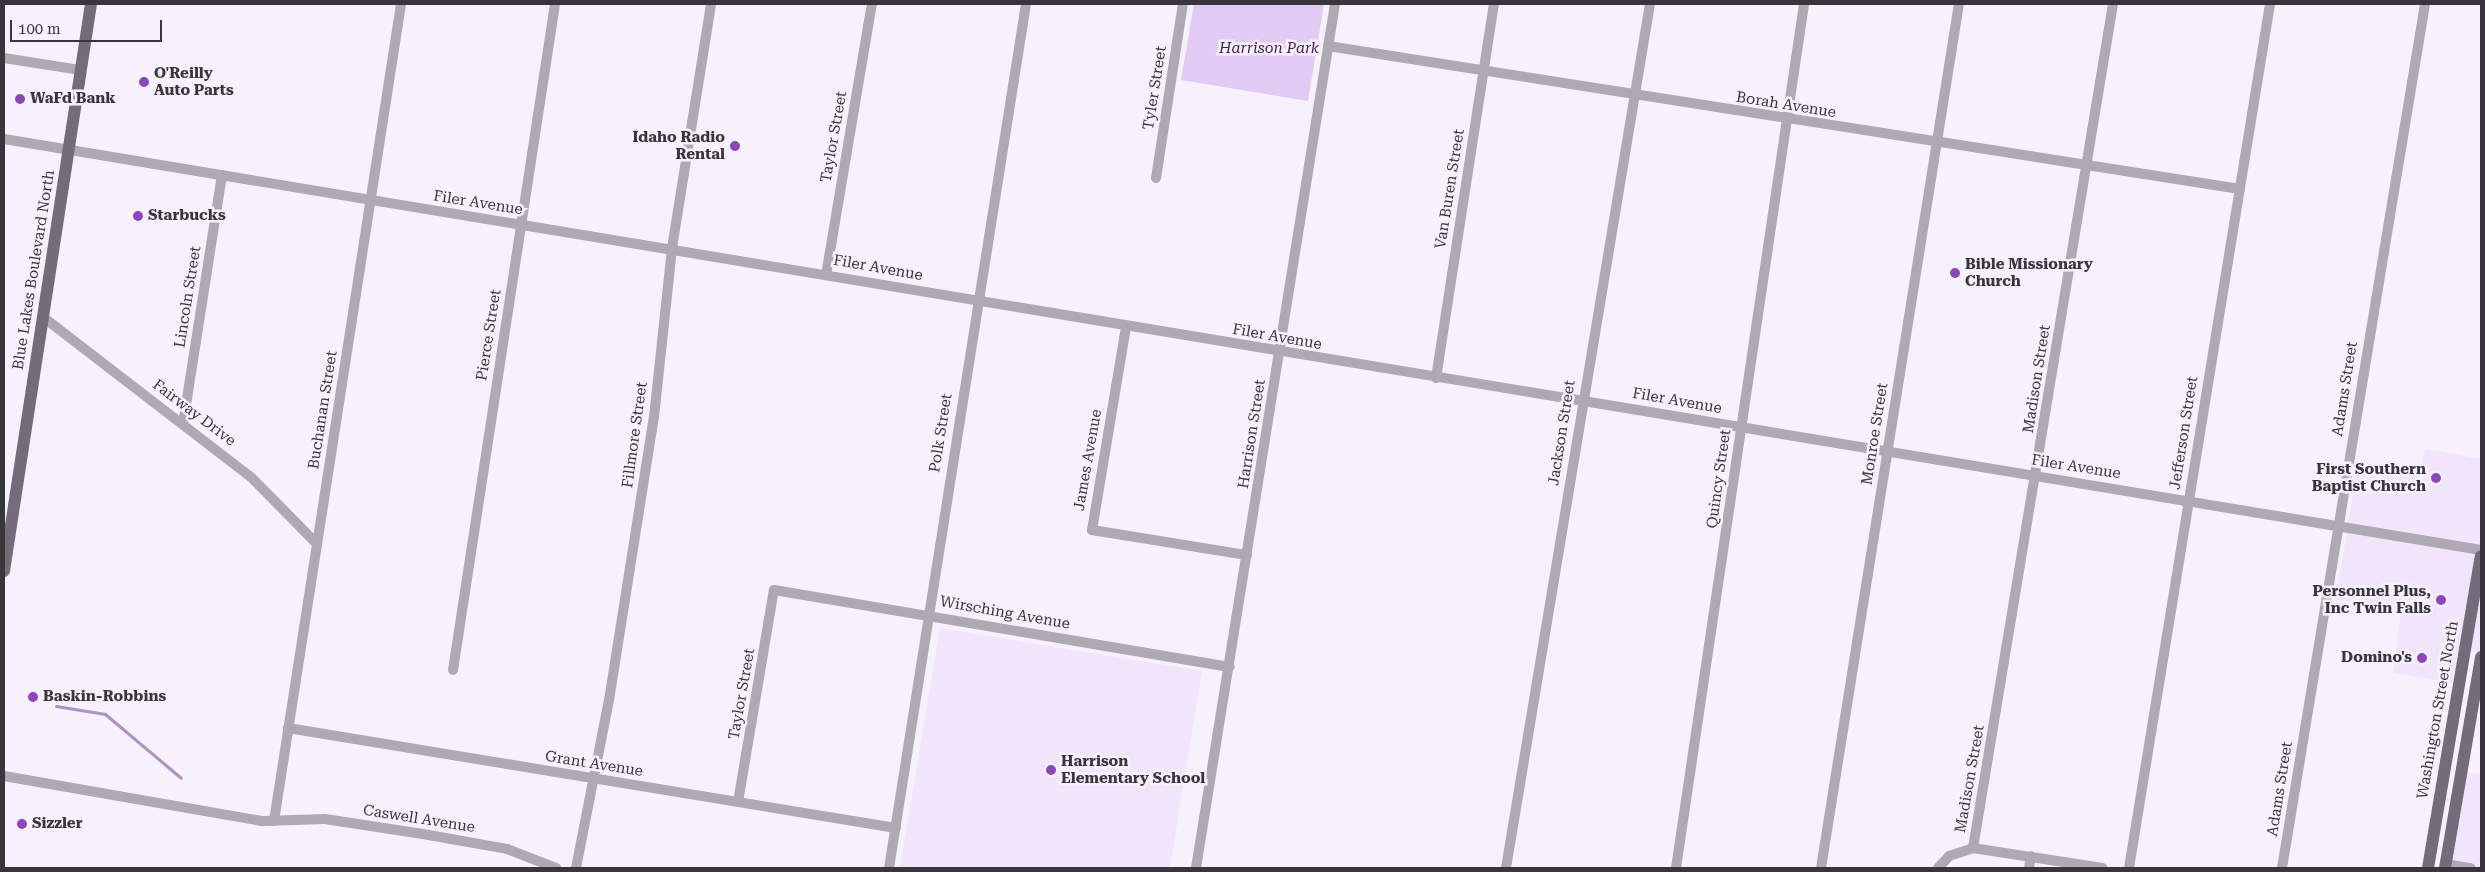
<!DOCTYPE html>
<html>
<head>
<meta charset="utf-8">
<style>
  body { margin:0 }
  #map { position:relative; width:2485px; height:872px; overflow:hidden; background:#f7f0fd; font-family:"Roboto Serif",serif }
  div>[style] { position:absolute }
  [style*='--x'] { left:calc(var(--x)*1px); top:calc(var(--y)*1px); width:calc(var(--w)*1px); rotate:calc(var(--a)*1deg) }
  .built>* { inset:0; background:#f1e5fb }
  .green>* { inset:0; background:#e1caf4 }
  .stream>* { height:3px; margin:-1.5px; padding:0 1.5px; transform-origin:1.5px; border-radius:1.5px; background:#ad93c3 }
  .minor>* { height:10px; margin:-5px; padding:0 5px; transform-origin:5px; border-radius:5px; background:#aea9b2 }
  .major>* { height:12px; margin:-6px; padding:0 6px; transform-origin:6px; border-radius:6px; background:#746c7b }
  .dots>* { width:14px; height:14px; translate:-50% -50%; box-sizing:border-box; border:2px solid #f7f0fd; border-radius:50% }
  span { translate:-50% -50%; white-space:nowrap; text-align:center; line-height:1.15; -webkit-text-stroke:5px #f7f0fd; paint-order:stroke }
  .park-label { font-size:15px; color:#3f1c56; font-style:italic }
  .poi-label { font-size:15px; color:#39353d; font-weight:700 }
  .left { translate:0 -50%; text-align:left }
  .right { translate:-100% -50%; text-align:right }
  .street-label { font-size:15px; color:#39353d }
  .frame { position:absolute; inset:0; border:5px solid #39353d; pointer-events:none }
  .scale { position:absolute; left:10px; top:20px; width:152px; height:22px; box-sizing:border-box; border:2px solid #39353d; border-top:0; padding-left:6px; font-size:15px; line-height:18px; white-space:nowrap; color:#39353d; -webkit-text-stroke:4px #f7f0fd; paint-order:stroke }
</style>
</head>
<body>
<div id="map">
  <div class="built">
    <div style="clip-path:polygon(2425px 449px,2481px 459px,2481px 653px,2458px 650px,2452px 683px,2393px 673px,2401px 612px,2336px 599px,2358px 464px,2420px 475px)"></div>
    <div style="clip-path:polygon(940px 628px,1202px 671px,1170px 868px,900px 868px)"></div>
    <div style="clip-path:polygon(2467px 772px,2481px 774px,2481px 868px,2451px 868px)"></div>
  </div>
  <div class="green">
    <div style="clip-path:polygon(1194px 4px,1324px 4px,1308px 101px,1181px 80px)"></div>
  </div>
  <div class="stream">
    <div style="--x:56;--y:706;--w:50;--a:9.3"></div>
    <div style="--x:105;--y:714;--w:99;--a:40.1"></div>
  </div>
  <div class="minor">
    <div style="--x:1328;--y:46;--w:923;--a:8.91"></div>
    <div style="--x:4;--y:58;--w:78;--a:8.9"></div>
    <div style="--x:4;--y:139;--w:2511;--a:9.42"></div>
    <div style="--x:1156;--y:178;--w:176;--a:-81.2"></div>
    <div style="--x:826;--y:275;--w:275;--a:-80.4"></div>
    <div style="--x:43;--y:317;--w:262;--a:37.6"></div>
    <div style="--x:251;--y:477;--w:94;--a:45.4"></div>
    <div style="--x:1126;--y:327;--w:206;--a:99.5"></div>
    <div style="--x:1092;--y:530;--w:157;--a:9.2"></div>
    <div style="--x:1436;--y:378;--w:378;--a:-81.2"></div>
    <div style="--x:183;--y:424;--w:252;--a:-81.1"></div>
    <div style="--x:453;--y:670;--w:674;--a:-81.29"></div>
    <div style="--x:288;--y:728;--w:616;--a:9.34"></div>
    <div style="--x:4;--y:776;--w:263;--a:9.9"></div>
    <div style="--x:263;--y:821;--w:62;--a:-1.8"></div>
    <div style="--x:325;--y:819;--w:99;--a:8.7"></div>
    <div style="--x:423;--y:834;--w:85;--a:10.1"></div>
    <div style="--x:507;--y:849;--w:53;--a:21.2"></div>
    <div style="--x:738;--y:802;--w:215;--a:-80.4"></div>
    <div style="--x:774;--y:590;--w:462;--a:9.6"></div>
    <div style="--x:274;--y:821;--w:827;--a:-81.16"></div>
    <div style="--x:1973;--y:848;--w:856;--a:-80.58"></div>
    <div style="--x:2445;--y:864;--w:26;--a:9"></div>
    <div style="--x:576;--y:868;--w:177;--a:-78.9"></div>
    <div style="--x:610;--y:694;--w:280;--a:-81"></div>
    <div style="--x:654;--y:417;--w:170;--a:-83.9"></div>
    <div style="--x:672;--y:248;--w:247;--a:-80.9"></div>
    <div style="--x:889;--y:868;--w:875;--a:-80.99"></div>
    <div style="--x:1196;--y:868;--w:875;--a:-80.86"></div>
    <div style="--x:1506;--y:868;--w:876;--a:-80.54"></div>
    <div style="--x:1676;--y:868;--w:873;--a:-81.57"></div>
    <div style="--x:1821;--y:868;--w:875;--a:-80.93"></div>
    <div style="--x:1938;--y:868;--w:16;--a:-47"></div>
    <div style="--x:1949;--y:856;--w:25;--a:-18"></div>
    <div style="--x:1973;--y:848;--w:131;--a:8.8"></div>
    <div style="--x:2029;--y:868;--w:12;--a:-81"></div>
    <div style="--x:2129;--y:868;--w:875;--a:-80.73"></div>
    <div style="--x:2282;--y:868;--w:876;--a:-80.6"></div>
  </div>
  <div class="major">
    <div style="--x:4;--y:571;--w:574;--a:-81.28"></div>
    <div style="--x:2428;--y:868;--w:316;--a:-80.4"></div>
    <div style="--x:2445;--y:868;--w:214;--a:-80.3"></div>
  </div>
  <div class="dots">
    <div style="left:144px;top:82px;background:#8c47ba"></div>
    <div style="left:20px;top:99px;background:#8c47ba"></div>
    <div style="left:735px;top:146px;background:#8c47ba"></div>
    <div style="left:138px;top:216px;background:#8c47ba"></div>
    <div style="left:1955px;top:273px;background:#8c47ba"></div>
    <div style="left:2436px;top:478px;background:#8c47ba"></div>
    <div style="left:2441px;top:600px;background:#8c47ba"></div>
    <div style="left:2422px;top:658px;background:#8c47ba"></div>
    <div style="left:33px;top:697px;background:#8c47ba"></div>
    <div style="left:1051px;top:770px;background:#8c47ba"></div>
    <div style="left:22px;top:824px;background:#8c47ba"></div>
  </div>
  <div class="park-label">
    <span style="left:1269px;top:49px">Harrison Park</span>
  </div>
  <div class="poi-label">
    <span class="left" style="left:154px;top:82px">O'Reilly<br>Auto Parts</span>
    <span class="left" style="left:30px;top:99px">WaFd Bank</span>
    <span class="right" style="left:725px;top:146px">Idaho Radio<br>Rental</span>
    <span class="left" style="left:148px;top:216px">Starbucks</span>
    <span class="left" style="left:1965px;top:273px">Bible Missionary<br>Church</span>
    <span class="right" style="left:2426px;top:478px">First Southern<br>Baptist Church</span>
    <span class="right" style="left:2431px;top:600px">Personnel Plus,<br>Inc Twin Falls</span>
    <span class="right" style="left:2412px;top:658px">Domino's</span>
    <span class="left" style="left:43px;top:697px">Baskin-Robbins</span>
    <span class="left" style="left:1061px;top:770px">Harrison<br>Elementary School</span>
    <span class="left" style="left:32px;top:824px">Sizzler</span>
  </div>
  <div class="street-label">
    <span style="left:1155px;top:88px;rotate:-81deg">Tyler Street</span>
    <span style="left:1786px;top:105px;rotate:9deg">Borah Avenue</span>
    <span style="left:834px;top:137px;rotate:-80deg">Taylor Street</span>
    <span style="left:1450px;top:189px;rotate:-81deg">Van Buren Street</span>
    <span style="left:478px;top:203px;rotate:9deg">Filer Avenue</span>
    <span style="left:878px;top:268px;rotate:10deg">Filer Avenue</span>
    <span style="left:34px;top:270px;rotate:-81deg">Blue Lakes Boulevard North</span>
    <span style="left:188px;top:297px;rotate:-81deg">Lincoln Street</span>
    <span style="left:489px;top:335px;rotate:-81deg">Pierce Street</span>
    <span style="left:1277px;top:337px;rotate:10deg">Filer Avenue</span>
    <span style="left:2037px;top:379px;rotate:-81deg">Madison Street</span>
    <span style="left:2345px;top:389px;rotate:-81deg">Adams Street</span>
    <span style="left:1677px;top:401px;rotate:10deg">Filer Avenue</span>
    <span style="left:323px;top:410px;rotate:-81deg">Buchanan Street</span>
    <span style="left:194px;top:413px;rotate:37deg">Fairway Drive</span>
    <span style="left:941px;top:433px;rotate:-81deg">Polk Street</span>
    <span style="left:1562px;top:433px;rotate:-81deg">Jackson Street</span>
    <span style="left:2184px;top:433px;rotate:-81deg">Jefferson Street</span>
    <span style="left:1252px;top:434px;rotate:-81deg">Harrison Street</span>
    <span style="left:1875px;top:434px;rotate:-81deg">Monroe Street</span>
    <span style="left:635px;top:435px;rotate:-82deg">Fillmore Street</span>
    <span style="left:1088px;top:460px;rotate:-80deg">James Avenue</span>
    <span style="left:2076px;top:467px;rotate:9deg">Filer Avenue</span>
    <span style="left:1719px;top:479px;rotate:-82deg">Quincy Street</span>
    <span style="left:1005px;top:613px;rotate:10deg">Wirsching Avenue</span>
    <span style="left:742px;top:694px;rotate:-80deg">Taylor Street</span>
    <span style="left:2438px;top:710px;rotate:-80deg">Washington Street North</span>
    <span style="left:594px;top:764px;rotate:9deg">Grant Avenue</span>
    <span style="left:1970px;top:779px;rotate:-80deg">Madison Street</span>
    <span style="left:2280px;top:789px;rotate:-81deg">Adams Street</span>
    <span style="left:419px;top:819px;rotate:9deg">Caswell Avenue</span>
  </div>
  <div class="frame"></div>
  <div class="scale">100 m</div>
</div>
</body>
</html>
